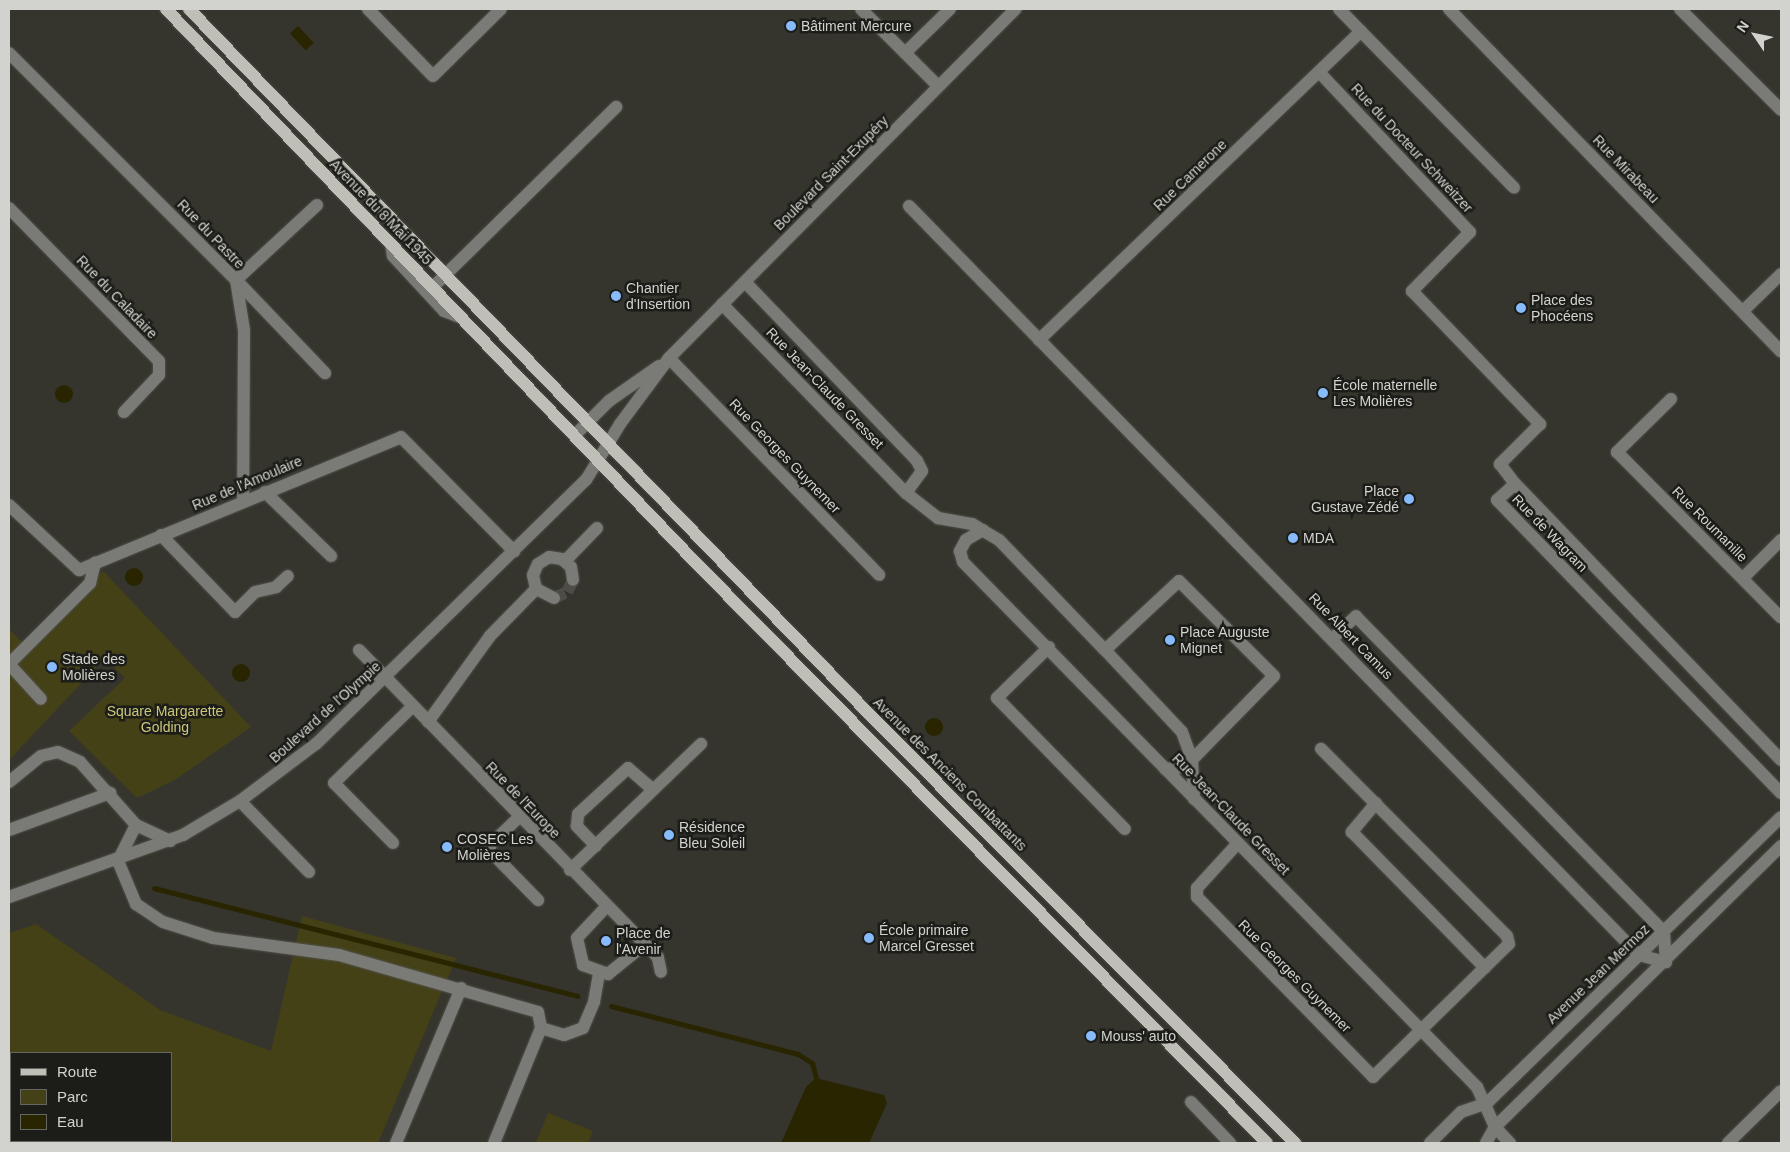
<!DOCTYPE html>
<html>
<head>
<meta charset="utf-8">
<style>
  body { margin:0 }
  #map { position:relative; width:1790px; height:1152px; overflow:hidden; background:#35352e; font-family:Arial,sans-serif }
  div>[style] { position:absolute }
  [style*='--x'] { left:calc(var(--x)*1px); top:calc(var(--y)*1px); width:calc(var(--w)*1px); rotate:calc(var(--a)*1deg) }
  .green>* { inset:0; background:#444117 }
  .water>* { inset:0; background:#282500; transform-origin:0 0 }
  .round { border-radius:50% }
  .stream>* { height:5px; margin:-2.5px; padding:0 2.5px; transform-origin:2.5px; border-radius:2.5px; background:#282500 }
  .minor-tunnel>* { height:12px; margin-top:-6px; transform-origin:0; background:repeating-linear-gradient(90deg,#4d4d46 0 12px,transparent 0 18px) }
  .roads { filter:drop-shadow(0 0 1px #51514b) drop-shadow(0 0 1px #51514b) }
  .minor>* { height:12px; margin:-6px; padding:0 6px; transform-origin:6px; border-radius:6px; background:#7a7a76 }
  .major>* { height:12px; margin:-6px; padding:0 6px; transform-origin:6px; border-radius:6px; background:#bfbfb7 }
  .dots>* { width:14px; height:14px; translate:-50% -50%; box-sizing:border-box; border:2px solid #1c1c19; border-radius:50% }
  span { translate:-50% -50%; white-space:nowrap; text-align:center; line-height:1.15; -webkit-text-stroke:5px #1c1c19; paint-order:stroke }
  .poi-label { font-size:14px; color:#d2d2ce }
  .left { translate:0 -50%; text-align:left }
  .right { translate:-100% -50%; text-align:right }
  .street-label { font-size:14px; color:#d2d2ce }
  .park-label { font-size:14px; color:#cdc878 }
  .frame { position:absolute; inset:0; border:10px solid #d2d2ce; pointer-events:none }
  .legend { position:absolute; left:10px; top:1052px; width:162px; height:90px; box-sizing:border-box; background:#1c1c19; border:1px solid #656561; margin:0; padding:6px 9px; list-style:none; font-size:15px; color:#d2d2ce }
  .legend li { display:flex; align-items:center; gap:10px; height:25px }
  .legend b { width:25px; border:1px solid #656561 }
  .north { position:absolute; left:1730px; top:10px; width:50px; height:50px; -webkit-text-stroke:4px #1c1c19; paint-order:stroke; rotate:304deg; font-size:14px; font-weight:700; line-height:20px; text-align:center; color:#d2d2ce }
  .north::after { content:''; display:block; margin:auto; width:18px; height:22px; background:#d2d2ce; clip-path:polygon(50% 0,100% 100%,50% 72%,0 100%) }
</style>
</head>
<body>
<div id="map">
  <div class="green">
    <div style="clip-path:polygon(103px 571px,251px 727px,175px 780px,137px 798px,69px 731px,125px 678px,105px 658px,9px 760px,9px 629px,23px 643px)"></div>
    <div style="clip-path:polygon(evenodd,302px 916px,456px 958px,378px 1143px,9px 1143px,9px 933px,36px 924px,160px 1010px,271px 1051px,302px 916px,11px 1053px,171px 1053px,171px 1141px,11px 1141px,11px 1053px)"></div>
    <div style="clip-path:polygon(548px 1113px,593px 1131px,588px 1143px,536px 1143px)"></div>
  </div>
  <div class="water">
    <div style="left:298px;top:26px;width:23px;height:11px;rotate:47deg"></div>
    <div class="round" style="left:55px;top:385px;width:18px;height:18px"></div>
    <div class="round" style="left:125px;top:568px;width:18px;height:18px"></div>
    <div class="round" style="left:232px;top:664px;width:18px;height:18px"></div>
    <div class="round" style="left:925px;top:718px;width:18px;height:18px"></div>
    <div style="clip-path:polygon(816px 1078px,884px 1095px,887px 1103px,869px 1143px,781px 1143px,806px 1087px)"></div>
  </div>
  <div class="stream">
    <div style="--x:154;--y:888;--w:437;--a:14.3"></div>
    <div style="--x:611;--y:1006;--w:193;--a:14.4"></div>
    <div style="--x:798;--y:1054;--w:17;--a:33"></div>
    <div style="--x:812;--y:1063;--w:16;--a:75"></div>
  </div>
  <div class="minor-tunnel">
    <div style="--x:554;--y:598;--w:14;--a:-25"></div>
    <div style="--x:567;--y:592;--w:13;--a:-63"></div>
  </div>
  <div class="roads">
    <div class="minor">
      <div style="--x:368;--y:9;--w:93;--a:45.9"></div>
      <div style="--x:433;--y:76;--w:95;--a:-44.6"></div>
      <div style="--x:861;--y:9;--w:109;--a:45"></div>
      <div style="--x:1339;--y:9;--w:250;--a:45.6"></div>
      <div style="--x:1449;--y:9;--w:477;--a:45.9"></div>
      <div style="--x:1680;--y:9;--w:143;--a:45"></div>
      <div style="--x:9;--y:53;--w:321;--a:45"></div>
      <div style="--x:236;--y:280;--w:51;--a:80.9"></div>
      <div style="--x:244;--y:330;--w:171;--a:90.3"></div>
      <div style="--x:905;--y:53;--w:63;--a:-44.4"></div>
      <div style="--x:1319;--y:72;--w:220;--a:46.7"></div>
      <div style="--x:1470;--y:232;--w:83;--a:134.5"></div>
      <div style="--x:1412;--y:291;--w:185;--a:46.1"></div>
      <div style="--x:1540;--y:424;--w:57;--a:135"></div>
      <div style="--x:1500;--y:464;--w:25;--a:53"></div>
      <div style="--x:317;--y:205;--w:110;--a:137.2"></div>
      <div style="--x:236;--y:280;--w:129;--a:46.3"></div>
      <div style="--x:909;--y:206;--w:1046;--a:45.74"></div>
      <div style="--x:1639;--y:955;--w:28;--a:15"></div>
      <div style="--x:1666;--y:962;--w:30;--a:-94"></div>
      <div style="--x:1664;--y:932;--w:441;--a:-134.3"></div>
      <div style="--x:1356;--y:616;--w:32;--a:136"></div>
      <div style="--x:9;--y:208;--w:214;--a:45.6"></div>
      <div style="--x:159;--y:361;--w:14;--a:90"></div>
      <div style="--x:159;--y:375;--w:51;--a:133.4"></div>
      <div style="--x:391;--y:244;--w:12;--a:81"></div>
      <div style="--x:393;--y:256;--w:75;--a:47.2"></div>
      <div style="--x:444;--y:311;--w:19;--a:21"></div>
      <div style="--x:745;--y:282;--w:248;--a:46.1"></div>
      <div style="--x:917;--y:461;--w:11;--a:63"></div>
      <div style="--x:922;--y:471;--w:27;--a:126"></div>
      <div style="--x:433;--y:287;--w:257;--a:-44.5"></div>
      <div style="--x:722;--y:304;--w:264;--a:45.8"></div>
      <div style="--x:906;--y:493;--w:41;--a:38"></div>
      <div style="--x:938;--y:518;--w:35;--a:10"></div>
      <div style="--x:972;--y:524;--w:31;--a:31"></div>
      <div style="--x:999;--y:540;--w:153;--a:46.1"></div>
      <div style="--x:1105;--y:650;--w:112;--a:46.8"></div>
      <div style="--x:1182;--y:732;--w:30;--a:70"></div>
      <div style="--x:1192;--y:760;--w:39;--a:87"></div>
      <div style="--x:1743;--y:311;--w:53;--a:-44.2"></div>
      <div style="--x:1039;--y:340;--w:446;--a:-43.8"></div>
      <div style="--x:669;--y:358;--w:302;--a:45.9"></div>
      <div style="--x:1671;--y:399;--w:76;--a:135.5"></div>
      <div style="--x:1617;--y:452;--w:233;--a:45.3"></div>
      <div style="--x:576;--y:434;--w:47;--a:-45"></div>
      <div style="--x:609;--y:401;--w:61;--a:-35"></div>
      <div style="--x:265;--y:492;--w:92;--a:44.1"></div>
      <div style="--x:9;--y:505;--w:96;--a:42.9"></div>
      <div style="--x:79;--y:570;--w:348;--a:-22.4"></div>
      <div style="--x:401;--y:437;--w:161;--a:45.3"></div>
      <div style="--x:983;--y:530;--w:20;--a:150"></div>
      <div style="--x:966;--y:540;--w:13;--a:119"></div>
      <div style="--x:960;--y:551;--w:11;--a:75"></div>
      <div style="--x:963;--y:562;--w:735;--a:45.61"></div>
      <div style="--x:1477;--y:1087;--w:44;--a:65.8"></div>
      <div style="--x:1495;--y:1127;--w:22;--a:47"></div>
      <div style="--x:161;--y:535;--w:107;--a:46.1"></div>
      <div style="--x:235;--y:612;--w:28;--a:-45"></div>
      <div style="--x:255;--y:592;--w:22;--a:-13"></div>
      <div style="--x:276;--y:587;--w:16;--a:-43"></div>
      <div style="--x:565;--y:561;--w:46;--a:-45.9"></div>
      <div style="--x:1743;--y:578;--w:54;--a:-45"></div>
      <div style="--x:554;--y:598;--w:20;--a:-153"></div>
      <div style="--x:536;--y:589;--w:14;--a:-102"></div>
      <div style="--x:533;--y:575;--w:12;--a:-66"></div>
      <div style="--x:538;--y:564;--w:13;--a:-32"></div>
      <div style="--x:549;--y:557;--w:13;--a:9"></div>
      <div style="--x:562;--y:559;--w:12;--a:42"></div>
      <div style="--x:571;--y:567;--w:13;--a:81"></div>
      <div style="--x:1049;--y:647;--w:73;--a:135.6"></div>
      <div style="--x:997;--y:698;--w:183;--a:45.7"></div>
      <div style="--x:359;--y:650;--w:429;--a:45.8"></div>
      <div style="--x:658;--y:958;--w:14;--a:78"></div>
      <div style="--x:1105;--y:650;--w:101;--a:-43"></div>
      <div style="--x:1179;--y:581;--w:134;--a:45"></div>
      <div style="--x:1274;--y:676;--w:127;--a:134.4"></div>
      <div style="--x:1185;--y:767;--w:20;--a:174"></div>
      <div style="--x:9;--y:664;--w:115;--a:-45"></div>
      <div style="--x:90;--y:583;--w:21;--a:-76"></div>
      <div style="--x:9;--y:664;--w:47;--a:47.6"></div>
      <div style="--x:428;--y:722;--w:106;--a:-54.2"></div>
      <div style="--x:490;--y:636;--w:66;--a:-45.6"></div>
      <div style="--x:1781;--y:760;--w:383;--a:-133.9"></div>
      <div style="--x:1515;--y:484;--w:24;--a:138"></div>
      <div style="--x:1497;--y:500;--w:408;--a:45.9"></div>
      <div style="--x:9;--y:782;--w:41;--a:-39.1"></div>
      <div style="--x:41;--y:756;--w:17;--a:-13"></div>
      <div style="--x:58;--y:752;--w:24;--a:24"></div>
      <div style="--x:80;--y:762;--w:84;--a:48.4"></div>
      <div style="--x:136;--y:825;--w:38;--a:25"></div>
      <div style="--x:240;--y:801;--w:99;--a:45.8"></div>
      <div style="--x:1376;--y:803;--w:38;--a:130"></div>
      <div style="--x:1352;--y:832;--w:190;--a:45.6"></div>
      <div style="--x:518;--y:818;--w:43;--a:135.9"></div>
      <div style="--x:487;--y:848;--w:73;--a:45.6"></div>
      <div style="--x:136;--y:825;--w:40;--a:116.6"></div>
      <div style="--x:118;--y:861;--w:47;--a:67.3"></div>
      <div style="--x:136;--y:904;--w:32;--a:34"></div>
      <div style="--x:163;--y:922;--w:52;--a:17.7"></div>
      <div style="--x:213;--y:938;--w:127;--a:7.7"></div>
      <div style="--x:339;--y:955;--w:207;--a:16"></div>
      <div style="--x:538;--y:1012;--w:16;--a:79"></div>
      <div style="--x:541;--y:1028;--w:124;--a:112.2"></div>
      <div style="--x:9;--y:830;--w:108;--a:-20.1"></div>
      <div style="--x:393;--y:843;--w:84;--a:-134.5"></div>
      <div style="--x:334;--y:783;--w:110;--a:-44.3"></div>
      <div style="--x:1238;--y:843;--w:61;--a:132.3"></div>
      <div style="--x:1197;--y:888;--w:9;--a:90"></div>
      <div style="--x:1197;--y:897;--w:252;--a:45.6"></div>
      <div style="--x:1373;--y:1077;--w:190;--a:-44.4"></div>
      <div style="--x:1509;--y:944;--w:8;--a:-104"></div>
      <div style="--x:1507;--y:936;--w:264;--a:-134.8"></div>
      <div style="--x:596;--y:846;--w:28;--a:-134"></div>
      <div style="--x:577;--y:826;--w:12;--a:-85"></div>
      <div style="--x:578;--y:814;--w:68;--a:-42.6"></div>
      <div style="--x:628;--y:768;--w:33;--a:41"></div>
      <div style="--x:570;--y:870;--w:182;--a:-43.9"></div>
      <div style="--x:9;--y:897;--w:185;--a:-19.6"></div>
      <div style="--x:183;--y:835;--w:66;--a:-30.8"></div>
      <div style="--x:240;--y:801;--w:96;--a:-37"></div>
      <div style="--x:317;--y:743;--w:376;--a:-44.4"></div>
      <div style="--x:586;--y:480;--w:66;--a:-58.7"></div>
      <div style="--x:620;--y:424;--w:82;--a:-53.4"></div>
      <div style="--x:669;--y:358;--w:492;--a:-45.2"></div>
      <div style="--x:606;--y:907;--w:42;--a:133.1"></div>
      <div style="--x:577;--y:938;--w:28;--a:77"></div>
      <div style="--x:583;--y:965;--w:27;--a:20"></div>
      <div style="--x:608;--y:974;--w:48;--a:-39"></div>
      <div style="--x:541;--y:1028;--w:24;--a:17"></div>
      <div style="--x:564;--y:1035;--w:20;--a:-20"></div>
      <div style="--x:583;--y:1028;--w:28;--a:-67"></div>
      <div style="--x:594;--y:1002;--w:28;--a:-80"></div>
      <div style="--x:1191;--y:1102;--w:57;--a:46.4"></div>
      <div style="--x:396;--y:1143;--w:168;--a:-67.2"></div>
      <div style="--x:1430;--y:1143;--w:44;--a:-45"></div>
      <div style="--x:1461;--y:1112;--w:28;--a:-19"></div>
      <div style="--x:1487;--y:1103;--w:410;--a:-44.2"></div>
      <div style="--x:1486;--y:1143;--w:18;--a:-61"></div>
      <div style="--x:1495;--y:1127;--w:401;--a:-44.5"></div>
      <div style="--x:1728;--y:1143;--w:74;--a:-44.5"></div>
    </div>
    <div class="major">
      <div style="--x:166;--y:9;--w:765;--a:46.27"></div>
      <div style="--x:695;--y:562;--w:815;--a:45.45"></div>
      <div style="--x:189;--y:9;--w:980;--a:46.03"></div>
      <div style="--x:869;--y:714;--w:605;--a:45.2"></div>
    </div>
  </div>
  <div class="dots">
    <div style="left:791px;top:26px;background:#88bbfc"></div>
    <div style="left:616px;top:296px;background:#88bbfc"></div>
    <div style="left:1521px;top:308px;background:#88bbfc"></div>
    <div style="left:1323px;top:393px;background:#88bbfc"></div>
    <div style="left:1409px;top:499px;background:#88bbfc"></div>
    <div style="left:1293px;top:538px;background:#88bbfc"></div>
    <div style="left:1170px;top:640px;background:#88bbfc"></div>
    <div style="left:52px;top:667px;background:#88bbfc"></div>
    <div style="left:669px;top:835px;background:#88bbfc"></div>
    <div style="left:447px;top:847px;background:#88bbfc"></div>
    <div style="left:869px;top:938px;background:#88bbfc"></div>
    <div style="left:606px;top:941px;background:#88bbfc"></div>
    <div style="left:1091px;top:1036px;background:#88bbfc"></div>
  </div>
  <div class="poi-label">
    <span class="left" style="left:801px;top:26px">Bâtiment Mercure</span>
    <span class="left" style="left:626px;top:296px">Chantier<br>d'Insertion</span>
    <span class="left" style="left:1531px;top:308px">Place des<br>Phocéens</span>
    <span class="left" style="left:1333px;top:393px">École maternelle<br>Les Molières</span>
    <span class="right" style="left:1399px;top:499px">Place<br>Gustave Zédé</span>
    <span class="left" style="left:1303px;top:538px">MDA</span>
    <span class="left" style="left:1180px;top:640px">Place Auguste<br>Mignet</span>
    <span class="left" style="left:62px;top:667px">Stade des<br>Molières</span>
    <span class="left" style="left:679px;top:835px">Résidence<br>Bleu Soleil</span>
    <span class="left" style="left:457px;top:847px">COSEC Les<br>Molières</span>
    <span class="left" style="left:879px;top:938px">École primaire<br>Marcel Gresset</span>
    <span class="left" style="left:616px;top:941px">Place de<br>l'Avenir</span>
    <span class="left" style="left:1101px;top:1036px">Mouss' auto</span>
  </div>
  <div class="street-label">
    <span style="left:1412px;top:148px;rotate:47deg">Rue du Docteur Schweitzer</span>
    <span style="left:1626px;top:169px;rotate:46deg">Rue Mirabeau</span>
    <span style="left:831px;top:173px;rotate:-45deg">Boulevard Saint-Exupéry</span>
    <span style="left:1190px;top:175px;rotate:-44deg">Rue Camerone</span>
    <span style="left:381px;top:212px;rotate:46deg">Avenue du 8 Mai 1945</span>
    <span style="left:211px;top:234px;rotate:46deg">Rue du Pastre</span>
    <span style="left:117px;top:297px;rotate:46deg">Rue du Caladaire</span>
    <span style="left:825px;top:388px;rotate:46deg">Rue Jean-Claude Gresset</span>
    <span style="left:785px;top:456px;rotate:46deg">Rue Georges Guynemer</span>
    <span style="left:247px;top:483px;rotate:-23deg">Rue de l'Amoulaire</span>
    <span style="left:1710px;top:524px;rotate:45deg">Rue Roumanille</span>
    <span style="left:1550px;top:533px;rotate:46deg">Rue de Wagram</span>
    <span style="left:1351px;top:636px;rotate:46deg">Rue Albert Camus</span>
    <span style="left:325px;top:712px;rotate:-42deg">Boulevard de l'Olympie</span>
    <span style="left:950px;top:774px;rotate:45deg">Avenue des Anciens Combattants</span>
    <span style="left:523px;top:800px;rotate:46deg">Rue de l'Europe</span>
    <span style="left:1231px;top:814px;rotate:46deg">Rue Jean-Claude Gresset</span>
    <span style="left:1598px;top:974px;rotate:-44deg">Avenue Jean Mermoz</span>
    <span style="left:1295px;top:976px;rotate:45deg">Rue Georges Guynemer</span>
  </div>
  <div class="park-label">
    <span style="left:165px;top:719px">Square Margarette<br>Golding</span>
  </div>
  <div class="frame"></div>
  <ul class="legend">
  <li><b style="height:6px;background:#bfbfb7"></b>Route</li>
  <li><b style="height:14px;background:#444117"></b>Parc</li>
  <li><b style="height:14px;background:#282500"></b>Eau</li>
  </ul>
  <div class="north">N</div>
</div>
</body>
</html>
